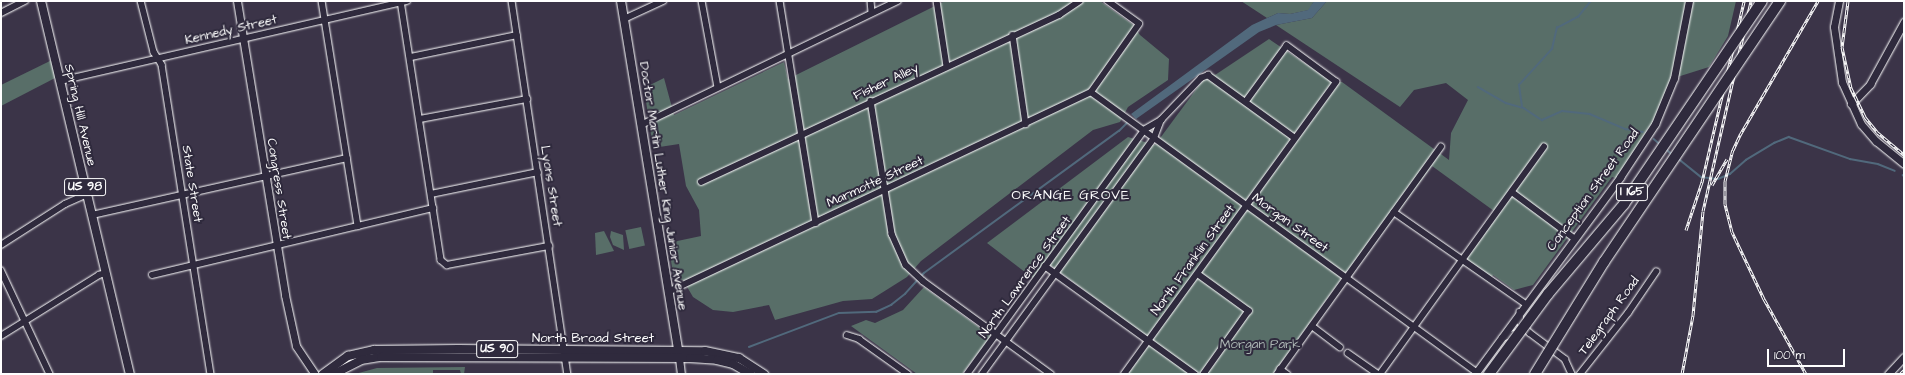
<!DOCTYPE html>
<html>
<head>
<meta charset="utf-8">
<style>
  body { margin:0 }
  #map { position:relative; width:1905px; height:375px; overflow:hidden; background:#3b3448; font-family:"Architects Daughter",sans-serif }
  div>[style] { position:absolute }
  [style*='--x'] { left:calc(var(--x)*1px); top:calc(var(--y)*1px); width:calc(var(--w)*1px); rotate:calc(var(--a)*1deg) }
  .green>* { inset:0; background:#586e68; transform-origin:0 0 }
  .water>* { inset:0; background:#51697c }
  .stream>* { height:1.5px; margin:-0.75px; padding:0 0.75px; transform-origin:0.75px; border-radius:0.75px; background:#51697c }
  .roads { filter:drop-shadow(0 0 1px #fff) drop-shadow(0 0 1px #fff) }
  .minor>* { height:5.5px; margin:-2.75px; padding:0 2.75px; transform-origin:2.75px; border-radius:2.75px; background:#2f2a3d }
  .tertiary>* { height:7px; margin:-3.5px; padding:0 3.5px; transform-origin:3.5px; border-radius:3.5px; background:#2f2a3d }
  .secondary>* { height:8px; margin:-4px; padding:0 4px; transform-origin:4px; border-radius:4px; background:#2f2a3d }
  .primary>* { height:8px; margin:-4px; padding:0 4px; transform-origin:4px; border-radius:4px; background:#2f2a3d }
  .rail>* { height:3px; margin-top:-1.5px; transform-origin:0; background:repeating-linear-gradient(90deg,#2f2a3d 0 4.5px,#fff 0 9px); box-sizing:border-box; border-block:1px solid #fff }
  .bridges { filter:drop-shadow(0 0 1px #fff) drop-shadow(0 0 1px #fff) }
  .motorway-bridge>* { height:10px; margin:-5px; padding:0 5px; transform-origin:5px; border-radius:5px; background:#2f2a3d }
  span { translate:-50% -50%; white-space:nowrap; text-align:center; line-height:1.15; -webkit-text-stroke:4px #2f2a3d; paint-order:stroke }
  .shield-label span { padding:1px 3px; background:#2f2a3d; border:1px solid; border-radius:3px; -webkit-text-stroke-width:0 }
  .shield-label { font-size:12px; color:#fff; font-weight:700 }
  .street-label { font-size:13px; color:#fff }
  .park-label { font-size:13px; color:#acb6b4 }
  .neighbourhood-label { font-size:14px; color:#fff; letter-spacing:1px }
  .frame { position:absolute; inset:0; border:2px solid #fff; pointer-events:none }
  .scale { position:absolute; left:1767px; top:349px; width:78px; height:18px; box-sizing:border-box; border:2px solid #fff; border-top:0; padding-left:5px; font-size:12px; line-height:14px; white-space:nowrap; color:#fff; -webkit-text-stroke:3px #2f2a3d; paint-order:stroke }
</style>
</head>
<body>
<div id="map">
  <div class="green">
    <div style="clip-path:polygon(945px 1px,1100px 1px,1132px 24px,1140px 35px,1169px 59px,1168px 80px,1128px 107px,1120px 122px,1093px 130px,921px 261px,907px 277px,872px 299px,843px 301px,775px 320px,769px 305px,733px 312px,713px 310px,693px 297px,683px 280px,675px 284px,668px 243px,701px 236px,699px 210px,686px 186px,679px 144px,653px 148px,644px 88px,664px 78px,674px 115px,784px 62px,788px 79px)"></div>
    <div style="clip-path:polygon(1241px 1px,1314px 1px,1309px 10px,1290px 14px,1278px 13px,1267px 18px)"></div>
    <div style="clip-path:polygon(1327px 1px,1736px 1px,1728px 36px,1709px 67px,1674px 78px,1655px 124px,1619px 179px,1612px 177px,1533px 285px,1514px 290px,1493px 275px,1488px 282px,1459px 261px,1494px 211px,1432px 166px,1351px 276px,1346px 272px,1273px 374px,1128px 374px,1152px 340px,1046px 262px,1034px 279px,987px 243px,1128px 137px,1155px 145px,1209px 72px,1215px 75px,1269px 39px,1331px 81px,1342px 82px,1449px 160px,1451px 133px,1468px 100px,1446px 83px,1414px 90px,1400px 107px,1276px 25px,1312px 18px)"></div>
    <div style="clip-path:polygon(52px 60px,57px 77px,1px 106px,1px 85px)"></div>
    <div style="left:641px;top:227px;width:19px;height:16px;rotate:78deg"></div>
    <div style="clip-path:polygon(604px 231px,614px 251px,596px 255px,595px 233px)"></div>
    <div style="clip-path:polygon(611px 231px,623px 235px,624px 250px,613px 245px,610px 237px)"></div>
    <div style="clip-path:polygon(924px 287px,991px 336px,962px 374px,917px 374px,851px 326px,866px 320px,875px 323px,903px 310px)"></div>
    <div style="clip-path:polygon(465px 367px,464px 374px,461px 374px,460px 370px,433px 370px,433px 374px,355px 374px,377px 368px)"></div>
  </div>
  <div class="water">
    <div style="clip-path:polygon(1314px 1px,1327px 1px,1312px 18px,1276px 25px,1259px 32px,1136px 119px,1131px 114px,1252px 25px,1278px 13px,1290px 14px,1308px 10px)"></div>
  </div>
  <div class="stream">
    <div style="--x:1478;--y:87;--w:32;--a:30"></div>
    <div style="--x:1506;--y:103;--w:19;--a:16"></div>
    <div style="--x:1524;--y:108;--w:22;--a:34"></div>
    <div style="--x:1542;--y:120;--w:22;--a:-24"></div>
    <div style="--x:1562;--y:111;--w:28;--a:6"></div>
    <div style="--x:1590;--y:114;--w:39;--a:23"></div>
    <div style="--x:1626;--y:129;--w:17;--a:10"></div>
    <div style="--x:1522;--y:107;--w:22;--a:-98"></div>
    <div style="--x:1519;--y:85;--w:49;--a:-47.5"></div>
    <div style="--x:1552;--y:49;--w:22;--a:-77"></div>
    <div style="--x:1557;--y:28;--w:24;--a:-28"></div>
    <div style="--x:1578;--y:17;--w:21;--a:-51"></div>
    <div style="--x:1654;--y:139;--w:8;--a:40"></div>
    <div style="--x:1666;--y:149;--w:8;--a:40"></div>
    <div style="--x:1679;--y:159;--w:28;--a:39"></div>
    <div style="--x:1701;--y:177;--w:17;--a:7"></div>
    <div style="--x:1718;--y:179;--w:13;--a:-23"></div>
    <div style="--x:1730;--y:174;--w:21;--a:-41"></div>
    <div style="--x:1746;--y:160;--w:33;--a:-31"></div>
    <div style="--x:1774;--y:143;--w:16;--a:-22"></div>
    <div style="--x:1789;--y:137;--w:65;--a:19.8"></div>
    <div style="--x:1850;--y:159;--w:28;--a:10"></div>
    <div style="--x:1878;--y:164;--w:18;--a:22"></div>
    <div style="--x:1903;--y:175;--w:1;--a:45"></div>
    <div style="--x:749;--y:347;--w:96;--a:-20.7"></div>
    <div style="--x:839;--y:313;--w:37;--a:-2"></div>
    <div style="--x:876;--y:312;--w:17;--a:-25"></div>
    <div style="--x:891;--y:305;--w:18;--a:-38"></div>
    <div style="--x:905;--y:294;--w:28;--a:-48"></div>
    <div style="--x:924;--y:273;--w:241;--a:-36.1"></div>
    <div style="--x:1119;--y:131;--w:13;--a:-45"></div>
  </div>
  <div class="roads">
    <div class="minor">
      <div style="--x:141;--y:1;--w:53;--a:75.7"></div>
      <div style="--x:154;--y:52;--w:15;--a:58"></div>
      <div style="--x:162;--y:65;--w:313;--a:81"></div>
      <div style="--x:322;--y:1;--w:228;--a:80.9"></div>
      <div style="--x:401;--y:1;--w:262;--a:81.2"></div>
      <div style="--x:441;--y:260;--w:8;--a:40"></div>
      <div style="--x:447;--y:265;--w:104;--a:-10.6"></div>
      <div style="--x:512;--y:1;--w:377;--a:81.5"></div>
      <div style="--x:702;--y:1;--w:87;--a:79.5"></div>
      <div style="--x:780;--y:1;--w:225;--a:80.8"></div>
      <div style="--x:871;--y:1;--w:11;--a:85"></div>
      <div style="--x:937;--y:1;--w:66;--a:81.3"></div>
      <div style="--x:1;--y:13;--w:27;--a:-27"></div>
      <div style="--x:624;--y:19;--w:43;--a:-24.8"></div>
      <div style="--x:1013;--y:35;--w:90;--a:81.7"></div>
      <div style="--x:411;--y:57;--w:108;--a:-11.7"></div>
      <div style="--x:60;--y:81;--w:356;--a:-13"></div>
      <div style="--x:1091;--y:92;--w:476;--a:36"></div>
      <div style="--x:871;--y:101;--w:135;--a:81"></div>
      <div style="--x:892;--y:234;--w:34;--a:66"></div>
      <div style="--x:906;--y:265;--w:23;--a:43"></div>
      <div style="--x:923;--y:281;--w:158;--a:36"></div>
      <div style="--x:420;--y:119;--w:109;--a:-10.6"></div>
      <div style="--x:641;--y:125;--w:285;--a:-25.8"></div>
      <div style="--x:701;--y:182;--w:395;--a:-25"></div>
      <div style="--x:1059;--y:15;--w:25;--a:-34"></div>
      <div style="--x:1512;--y:192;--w:77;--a:36.6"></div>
      <div style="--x:431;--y:194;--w:109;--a:-11.6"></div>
      <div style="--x:1394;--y:212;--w:161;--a:34.9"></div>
      <div style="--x:92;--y:215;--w:261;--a:-12.6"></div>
      <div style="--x:1;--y:245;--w:76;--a:-32.6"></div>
      <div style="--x:65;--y:204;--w:24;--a:-24"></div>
      <div style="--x:1045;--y:266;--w:185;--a:35.8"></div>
      <div style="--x:1;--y:270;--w:115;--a:64.8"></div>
      <div style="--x:1198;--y:274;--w:63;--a:36"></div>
      <div style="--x:1249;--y:311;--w:77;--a:125.5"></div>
      <div style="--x:152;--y:275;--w:289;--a:-13.4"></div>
      <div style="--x:668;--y:292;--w:468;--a:-25.3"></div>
      <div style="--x:1091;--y:92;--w:83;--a:-54.8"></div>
      <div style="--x:1139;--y:24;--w:39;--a:-144"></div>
      <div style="--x:1520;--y:312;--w:11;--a:85"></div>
      <div style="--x:1521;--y:323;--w:13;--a:48"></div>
      <div style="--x:1530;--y:333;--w:44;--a:36.6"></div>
      <div style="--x:1565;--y:359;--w:17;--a:65"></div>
      <div style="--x:1312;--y:326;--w:35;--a:37"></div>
      <div style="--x:847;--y:335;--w:13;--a:18"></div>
      <div style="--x:859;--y:339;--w:60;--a:35.5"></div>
      <div style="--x:1;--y:336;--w:115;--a:-31.9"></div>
      <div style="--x:99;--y:275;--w:7;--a:-16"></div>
      <div style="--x:1502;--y:338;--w:19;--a:-18"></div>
      <div style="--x:1348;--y:353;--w:37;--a:35"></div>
      <div style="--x:1280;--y:369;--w:9;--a:36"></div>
      <div style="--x:967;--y:374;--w:301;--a:-54"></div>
      <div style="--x:1144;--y:130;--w:20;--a:-30"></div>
      <div style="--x:1161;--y:120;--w:58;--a:-46.4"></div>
      <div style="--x:1201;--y:78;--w:8;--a:-23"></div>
      <div style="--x:1208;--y:75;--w:107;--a:35.9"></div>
      <div style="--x:982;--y:374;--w:292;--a:-53.9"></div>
      <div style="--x:1154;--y:138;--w:19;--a:-69"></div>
      <div style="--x:1124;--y:374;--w:361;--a:-54"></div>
      <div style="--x:1336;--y:82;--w:61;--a:-143.7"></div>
      <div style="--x:1287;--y:46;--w:69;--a:126.2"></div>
      <div style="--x:1277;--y:374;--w:280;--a:-54.2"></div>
      <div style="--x:1380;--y:374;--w:280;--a:-54.2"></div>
      <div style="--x:1580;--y:374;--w:78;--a:-51.8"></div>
      <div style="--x:1628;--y:313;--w:50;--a:-55.7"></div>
    </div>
    <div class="tertiary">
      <div style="--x:237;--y:1;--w:298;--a:80.7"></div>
      <div style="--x:285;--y:295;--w:52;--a:77.8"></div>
      <div style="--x:296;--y:346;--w:34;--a:56"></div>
      <div style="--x:1839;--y:1;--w:26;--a:101"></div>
      <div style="--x:1834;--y:27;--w:56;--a:81.7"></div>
      <div style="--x:1842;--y:82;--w:46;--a:65.7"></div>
      <div style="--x:1861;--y:124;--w:23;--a:49"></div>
      <div style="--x:1876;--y:141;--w:36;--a:39"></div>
      <div style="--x:1851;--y:104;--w:28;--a:-46"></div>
      <div style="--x:1870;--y:84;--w:71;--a:-61.3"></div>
      <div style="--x:679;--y:358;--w:16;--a:83"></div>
      <div style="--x:1475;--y:374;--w:245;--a:-53.6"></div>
      <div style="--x:1620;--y:177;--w:64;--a:-56.6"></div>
      <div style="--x:1655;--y:124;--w:50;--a:-67.6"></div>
      <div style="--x:1674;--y:78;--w:78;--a:-79"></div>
      <div style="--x:1888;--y:374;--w:23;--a:-47"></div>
    </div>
    <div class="secondary">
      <div style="--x:621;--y:1;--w:361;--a:80.7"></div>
    </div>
    <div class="primary">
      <div style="--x:41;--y:1;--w:383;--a:76.6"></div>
      <div style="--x:323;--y:374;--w:31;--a:-36"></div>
      <div style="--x:348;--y:356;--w:27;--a:-13"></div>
      <div style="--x:374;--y:350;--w:84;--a:-0.7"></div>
      <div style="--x:458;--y:349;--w:247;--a:0.5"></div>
      <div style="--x:705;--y:351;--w:35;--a:12"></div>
      <div style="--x:739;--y:358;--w:30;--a:33"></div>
      <div style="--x:334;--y:374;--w:30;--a:-27"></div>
      <div style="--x:361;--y:360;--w:20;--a:-9"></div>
      <div style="--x:381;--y:357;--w:309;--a:0.2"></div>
      <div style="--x:690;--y:358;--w:27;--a:4"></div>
      <div style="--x:717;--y:360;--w:16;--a:14"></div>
      <div style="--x:733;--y:364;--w:20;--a:30"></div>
    </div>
  </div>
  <div class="rail">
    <div style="--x:1848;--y:1;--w:46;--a:97.4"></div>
    <div style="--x:1842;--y:47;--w:42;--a:77.6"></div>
    <div style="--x:1851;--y:88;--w:32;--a:64"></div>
    <div style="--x:1865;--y:117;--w:19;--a:51"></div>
    <div style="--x:1877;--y:132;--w:35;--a:40"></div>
    <div style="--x:1712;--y:185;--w:30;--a:-60"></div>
    <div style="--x:1686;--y:230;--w:51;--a:-71.6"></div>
    <div style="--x:1702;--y:182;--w:186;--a:-76.9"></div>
    <div style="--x:1682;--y:374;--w:60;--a:-79.4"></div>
    <div style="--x:1693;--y:315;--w:104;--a:-84.5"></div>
    <div style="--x:1703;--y:211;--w:215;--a:-77.1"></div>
    <div style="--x:1806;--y:374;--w:86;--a:-119.2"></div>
    <div style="--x:1764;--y:299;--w:74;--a:-115.5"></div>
    <div style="--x:1732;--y:232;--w:29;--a:-104"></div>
    <div style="--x:1725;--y:204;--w:23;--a:-90"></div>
    <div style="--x:1725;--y:181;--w:32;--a:-76"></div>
    <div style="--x:1733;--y:150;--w:17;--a:-65"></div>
    <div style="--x:1740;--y:135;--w:155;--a:-59.8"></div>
    <div style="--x:1900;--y:374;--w:6;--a:-45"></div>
  </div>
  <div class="bridges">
    <div class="motorway-bridge">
      <div style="--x:1489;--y:374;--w:99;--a:-53.6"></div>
      <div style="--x:1548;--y:294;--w:118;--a:-49.8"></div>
      <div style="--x:1624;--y:204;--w:245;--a:-55.8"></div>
      <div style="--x:1535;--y:374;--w:132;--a:-58.4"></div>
      <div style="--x:1604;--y:262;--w:315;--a:-56"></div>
    </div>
  </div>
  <div class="shield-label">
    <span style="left:85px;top:187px">US 98</span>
    <span style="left:1632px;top:192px">I 165</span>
    <span style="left:497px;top:349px">US 90</span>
  </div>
  <div class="street-label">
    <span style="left:231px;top:30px;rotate:-13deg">Kennedy Street</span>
    <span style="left:886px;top:82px;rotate:-25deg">Fisher Alley</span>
    <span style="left:80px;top:115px;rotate:77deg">Spring Hill Avenue</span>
    <span style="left:875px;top:182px;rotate:-25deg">Marmotte Street</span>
    <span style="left:192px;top:184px;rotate:81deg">State Street</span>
    <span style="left:551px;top:186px;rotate:81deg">Lyons Street</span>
    <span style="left:663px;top:186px;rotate:81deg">Doctor Martin Luther King Junior Avenue</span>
    <span style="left:279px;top:189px;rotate:81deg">Congress Street</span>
    <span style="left:1593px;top:190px;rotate:-54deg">Conception Street Road</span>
    <span style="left:1290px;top:223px;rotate:36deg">Morgan Street</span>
    <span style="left:1193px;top:260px;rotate:-54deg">North Franklin Street</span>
    <span style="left:1025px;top:277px;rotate:-54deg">North Lawrence Street</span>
    <span style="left:1609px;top:316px;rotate:-54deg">Telegraph Road</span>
    <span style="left:593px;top:338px">North Broad Street</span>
  </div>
  <div class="park-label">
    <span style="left:1260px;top:344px">Morgan Park</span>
  </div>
  <div class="neighbourhood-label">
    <span style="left:1071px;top:195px">ORANGE GROVE</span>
  </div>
  <div class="frame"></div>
  <div class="scale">100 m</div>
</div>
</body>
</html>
